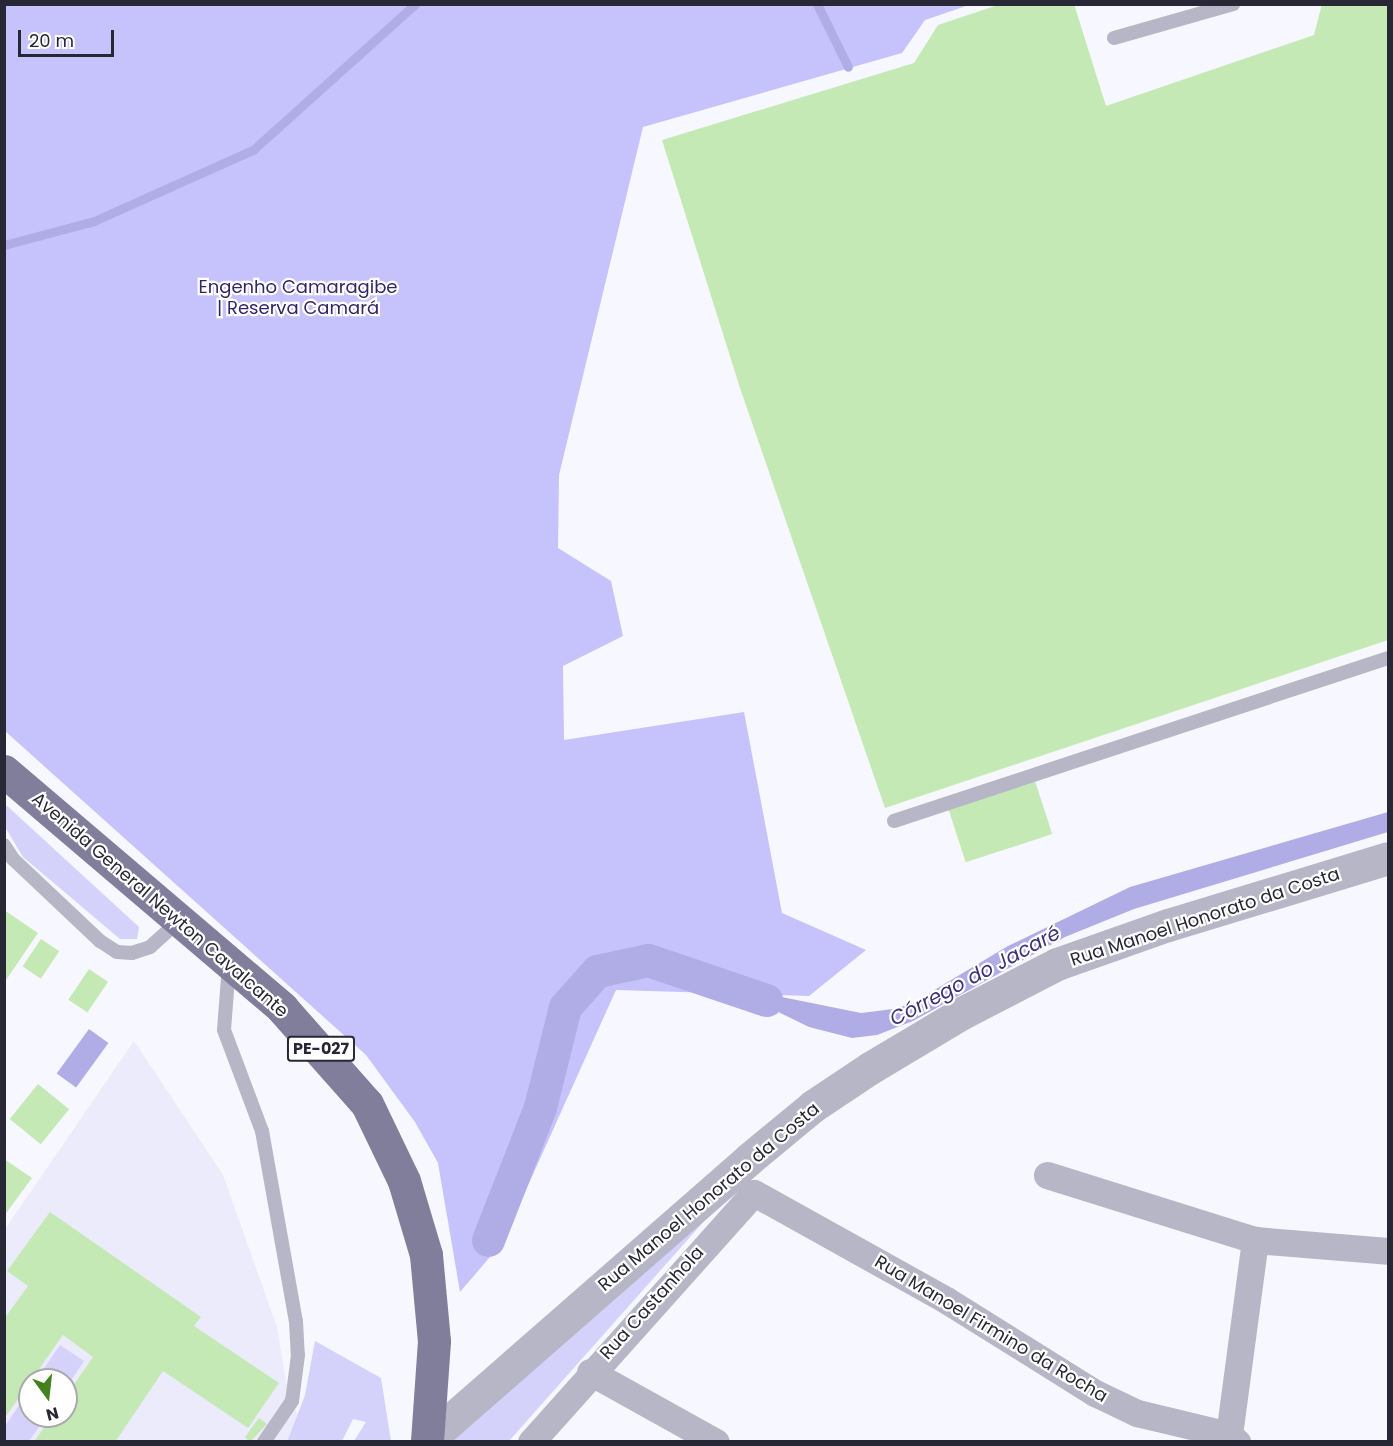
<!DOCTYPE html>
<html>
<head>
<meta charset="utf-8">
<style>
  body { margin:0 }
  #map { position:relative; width:1393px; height:1446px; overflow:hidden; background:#f7f7ff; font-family:Poppins,sans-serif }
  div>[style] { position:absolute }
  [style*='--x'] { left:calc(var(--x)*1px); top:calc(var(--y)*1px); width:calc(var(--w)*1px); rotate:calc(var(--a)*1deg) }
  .built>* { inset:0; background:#ebebfc }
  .green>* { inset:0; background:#d4d2fb }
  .forest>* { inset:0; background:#c6c2fc }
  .water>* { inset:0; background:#b0ace5; transform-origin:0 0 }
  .stream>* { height:9px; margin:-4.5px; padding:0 4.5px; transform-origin:4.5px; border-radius:4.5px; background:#b0ace5 }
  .canal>* { height:33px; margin:-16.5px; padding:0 16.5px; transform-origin:16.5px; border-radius:16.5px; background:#b0ace5 }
  .building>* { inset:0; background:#c4e9b4; transform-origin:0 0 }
  .service>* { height:14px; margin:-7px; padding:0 7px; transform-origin:7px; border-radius:7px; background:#b6b6c6 }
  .minor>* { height:27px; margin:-13.5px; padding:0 13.5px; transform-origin:13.5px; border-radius:13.5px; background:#b6b6c6 }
  .tertiary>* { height:33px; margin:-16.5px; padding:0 16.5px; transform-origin:16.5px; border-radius:16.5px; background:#b6b6c6 }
  .primary>* { height:33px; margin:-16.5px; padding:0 16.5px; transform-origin:16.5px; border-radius:16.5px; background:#807e9a }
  span { translate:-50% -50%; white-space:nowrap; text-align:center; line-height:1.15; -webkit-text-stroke:4.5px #fff; paint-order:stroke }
  .shield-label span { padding:2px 4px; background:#fff; border:2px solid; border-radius:4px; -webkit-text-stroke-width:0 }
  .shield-label { font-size:16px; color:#282735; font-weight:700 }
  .park-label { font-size:18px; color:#332668 }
  .street-label { font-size:18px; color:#282735 }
  .water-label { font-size:20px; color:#3e3376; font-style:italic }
  .frame { position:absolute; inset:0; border:6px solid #282735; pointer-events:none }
  .north { position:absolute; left:18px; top:1368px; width:60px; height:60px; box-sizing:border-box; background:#fff; border:2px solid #a9a9ae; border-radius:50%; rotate:165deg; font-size:16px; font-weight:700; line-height:24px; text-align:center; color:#282735 }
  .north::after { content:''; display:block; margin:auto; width:21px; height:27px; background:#43811f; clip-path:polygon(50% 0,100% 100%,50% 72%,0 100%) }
  .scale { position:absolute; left:18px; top:30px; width:96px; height:27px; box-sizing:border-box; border:3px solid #282735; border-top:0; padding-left:8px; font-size:18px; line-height:21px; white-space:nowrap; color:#282735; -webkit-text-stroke:4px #fff; paint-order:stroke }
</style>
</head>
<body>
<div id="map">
  <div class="built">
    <div style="clip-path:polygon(evenodd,134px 1041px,223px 1175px,277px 1327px,288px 1394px,310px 1441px,5px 1442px,5px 1229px,134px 1041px,30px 1380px,66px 1380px,66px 1416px,30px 1416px,30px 1380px)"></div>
  </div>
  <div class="green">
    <div style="clip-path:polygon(5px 804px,139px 927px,137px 939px,120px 939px,23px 857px,5px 827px)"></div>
    <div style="clip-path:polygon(746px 1174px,509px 1441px,449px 1441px)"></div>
    <div style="clip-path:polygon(315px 1341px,381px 1378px,391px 1441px,354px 1441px,366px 1422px,353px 1419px,342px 1441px,287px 1442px,305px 1395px)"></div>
    <div style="clip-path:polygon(60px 1345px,84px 1361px,66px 1388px,66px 1380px,36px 1380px)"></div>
    <div style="clip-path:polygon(30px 1389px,30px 1416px,47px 1416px,29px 1441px,5px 1441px,5px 1426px)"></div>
  </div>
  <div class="forest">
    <div style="clip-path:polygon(5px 5px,969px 5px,925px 20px,902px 53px,643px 127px,559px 475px,558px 548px,611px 581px,623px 636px,563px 666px,564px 740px,744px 712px,782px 913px,866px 950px,809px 996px,616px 990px,502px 1243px,460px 1292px,438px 1163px,415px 1122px,366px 1055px,5px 731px)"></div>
  </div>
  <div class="water">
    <div style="clip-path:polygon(1388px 812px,1388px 832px,1134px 909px,1065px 937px,913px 1021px,877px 1035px,852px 1038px,809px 1027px,723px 985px,861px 1013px,893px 1009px,911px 1004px,1008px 946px,1130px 887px)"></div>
    <div style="left:89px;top:1029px;width:24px;height:55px;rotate:36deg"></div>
  </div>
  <div class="stream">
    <div style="--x:817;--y:4;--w:70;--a:63.8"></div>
    <div style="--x:4;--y:245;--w:93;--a:-14.9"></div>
    <div style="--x:94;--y:221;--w:174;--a:-24.1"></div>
    <div style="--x:253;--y:150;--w:218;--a:-42"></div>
  </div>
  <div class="canal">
    <div style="--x:488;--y:1240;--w:143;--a:-68.6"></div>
    <div style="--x:540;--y:1107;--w:103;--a:-76"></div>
    <div style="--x:565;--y:1007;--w:48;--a:-48.4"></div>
    <div style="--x:597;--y:971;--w:52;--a:-12.2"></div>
    <div style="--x:648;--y:960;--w:125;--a:18.7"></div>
  </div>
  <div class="building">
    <div style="clip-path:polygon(1001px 4px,1074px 4px,1106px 106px,1314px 35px,1322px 4px,1388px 4px,1388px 640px,885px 808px,740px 388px,662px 140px,914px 63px,938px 25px)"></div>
    <div style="left:1034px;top:778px;width:59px;height:91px;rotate:72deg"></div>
    <div style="clip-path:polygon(4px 910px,38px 933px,4px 983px)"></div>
    <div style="left:41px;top:939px;width:22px;height:33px;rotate:34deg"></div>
    <div style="left:89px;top:969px;width:23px;height:37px;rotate:34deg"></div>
    <div style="left:38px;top:1084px;width:40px;height:45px;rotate:39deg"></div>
    <div style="clip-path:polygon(4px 1159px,32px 1178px,4px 1216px)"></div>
    <div style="clip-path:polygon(50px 1212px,201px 1317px,194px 1326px,279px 1383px,248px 1428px,163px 1371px,115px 1442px,34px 1442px,52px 1416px,66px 1416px,66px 1396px,93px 1357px,63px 1335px,4px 1419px,4px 1319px,28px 1286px,7px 1271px)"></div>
    <div style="clip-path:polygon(259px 1418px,267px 1424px,250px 1442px,245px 1437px)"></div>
  </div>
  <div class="service">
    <div style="--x:1114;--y:38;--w:124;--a:-15.9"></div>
    <div style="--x:894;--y:821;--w:520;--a:-18.26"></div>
    <div style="--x:4;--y:845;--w:17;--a:57"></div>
    <div style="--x:13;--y:859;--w:120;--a:43.3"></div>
    <div style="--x:100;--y:941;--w:20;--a:33"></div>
    <div style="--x:117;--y:952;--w:15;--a:4"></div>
    <div style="--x:132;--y:953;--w:19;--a:-18"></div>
    <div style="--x:150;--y:947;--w:39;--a:-42"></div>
    <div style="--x:229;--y:965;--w:65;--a:94.4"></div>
    <div style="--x:224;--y:1030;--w:108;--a:69.4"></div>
    <div style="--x:262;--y:1131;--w:193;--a:79.9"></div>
    <div style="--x:296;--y:1321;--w:34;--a:87"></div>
    <div style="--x:298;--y:1355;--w:46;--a:97.4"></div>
    <div style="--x:292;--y:1401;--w:50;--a:124.3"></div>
  </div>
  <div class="minor">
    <div style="--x:1047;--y:1175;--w:218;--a:17.4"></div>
    <div style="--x:1255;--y:1240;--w:133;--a:4.7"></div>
    <div style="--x:754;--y:1193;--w:220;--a:29.1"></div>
    <div style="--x:946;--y:1300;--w:176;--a:32"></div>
    <div style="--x:1095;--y:1393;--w:47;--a:25.5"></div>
    <div style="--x:1137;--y:1413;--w:95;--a:13.4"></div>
    <div style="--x:1229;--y:1435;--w:11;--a:41"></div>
    <div style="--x:590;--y:1372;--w:144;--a:29.1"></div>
    <div style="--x:1229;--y:1435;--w:197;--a:-82.4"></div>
    <div style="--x:531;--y:1442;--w:334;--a:-48.2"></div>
  </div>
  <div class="tertiary">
    <div style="--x:427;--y:1441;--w:428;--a:-41.2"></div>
    <div style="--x:749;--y:1159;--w:83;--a:-39.6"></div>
    <div style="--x:813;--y:1106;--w:69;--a:-33.7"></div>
    <div style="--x:870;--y:1068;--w:109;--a:-30.8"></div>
    <div style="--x:964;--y:1012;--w:105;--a:-27.3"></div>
    <div style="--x:1057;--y:964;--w:118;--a:-19.4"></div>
    <div style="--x:1168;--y:925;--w:230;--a:-16.9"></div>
  </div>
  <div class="primary">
    <div style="--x:4;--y:771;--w:365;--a:40.4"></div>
    <div style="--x:282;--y:1008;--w:128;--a:48.5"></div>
    <div style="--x:367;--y:1104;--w:85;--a:64.3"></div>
    <div style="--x:404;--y:1181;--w:77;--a:73.4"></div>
    <div style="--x:426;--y:1255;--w:86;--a:84.7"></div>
    <div style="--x:434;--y:1341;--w:101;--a:94"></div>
  </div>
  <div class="shield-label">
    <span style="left:321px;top:1049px">PE-027</span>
  </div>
  <div class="park-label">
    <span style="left:298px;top:298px">Engenho Camaragibe<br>| Reserva Camará</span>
  </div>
  <div class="street-label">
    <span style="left:160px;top:905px;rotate:41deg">Avenida General Newton Cavalcante</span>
    <span style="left:1205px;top:917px;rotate:-18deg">Rua Manoel Honorato da Costa</span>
    <span style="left:709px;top:1197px;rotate:-40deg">Rua Manoel Honorato da Costa</span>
    <span style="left:652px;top:1303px;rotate:-48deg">Rua Castanhola</span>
    <span style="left:991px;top:1329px;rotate:31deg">Rua Manoel Firmino da Rocha</span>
  </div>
  <div class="water-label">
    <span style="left:975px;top:976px;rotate:-28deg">Córrego do Jacaré</span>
  </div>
  <div class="frame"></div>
  <div class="north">N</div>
  <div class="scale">20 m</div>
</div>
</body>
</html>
